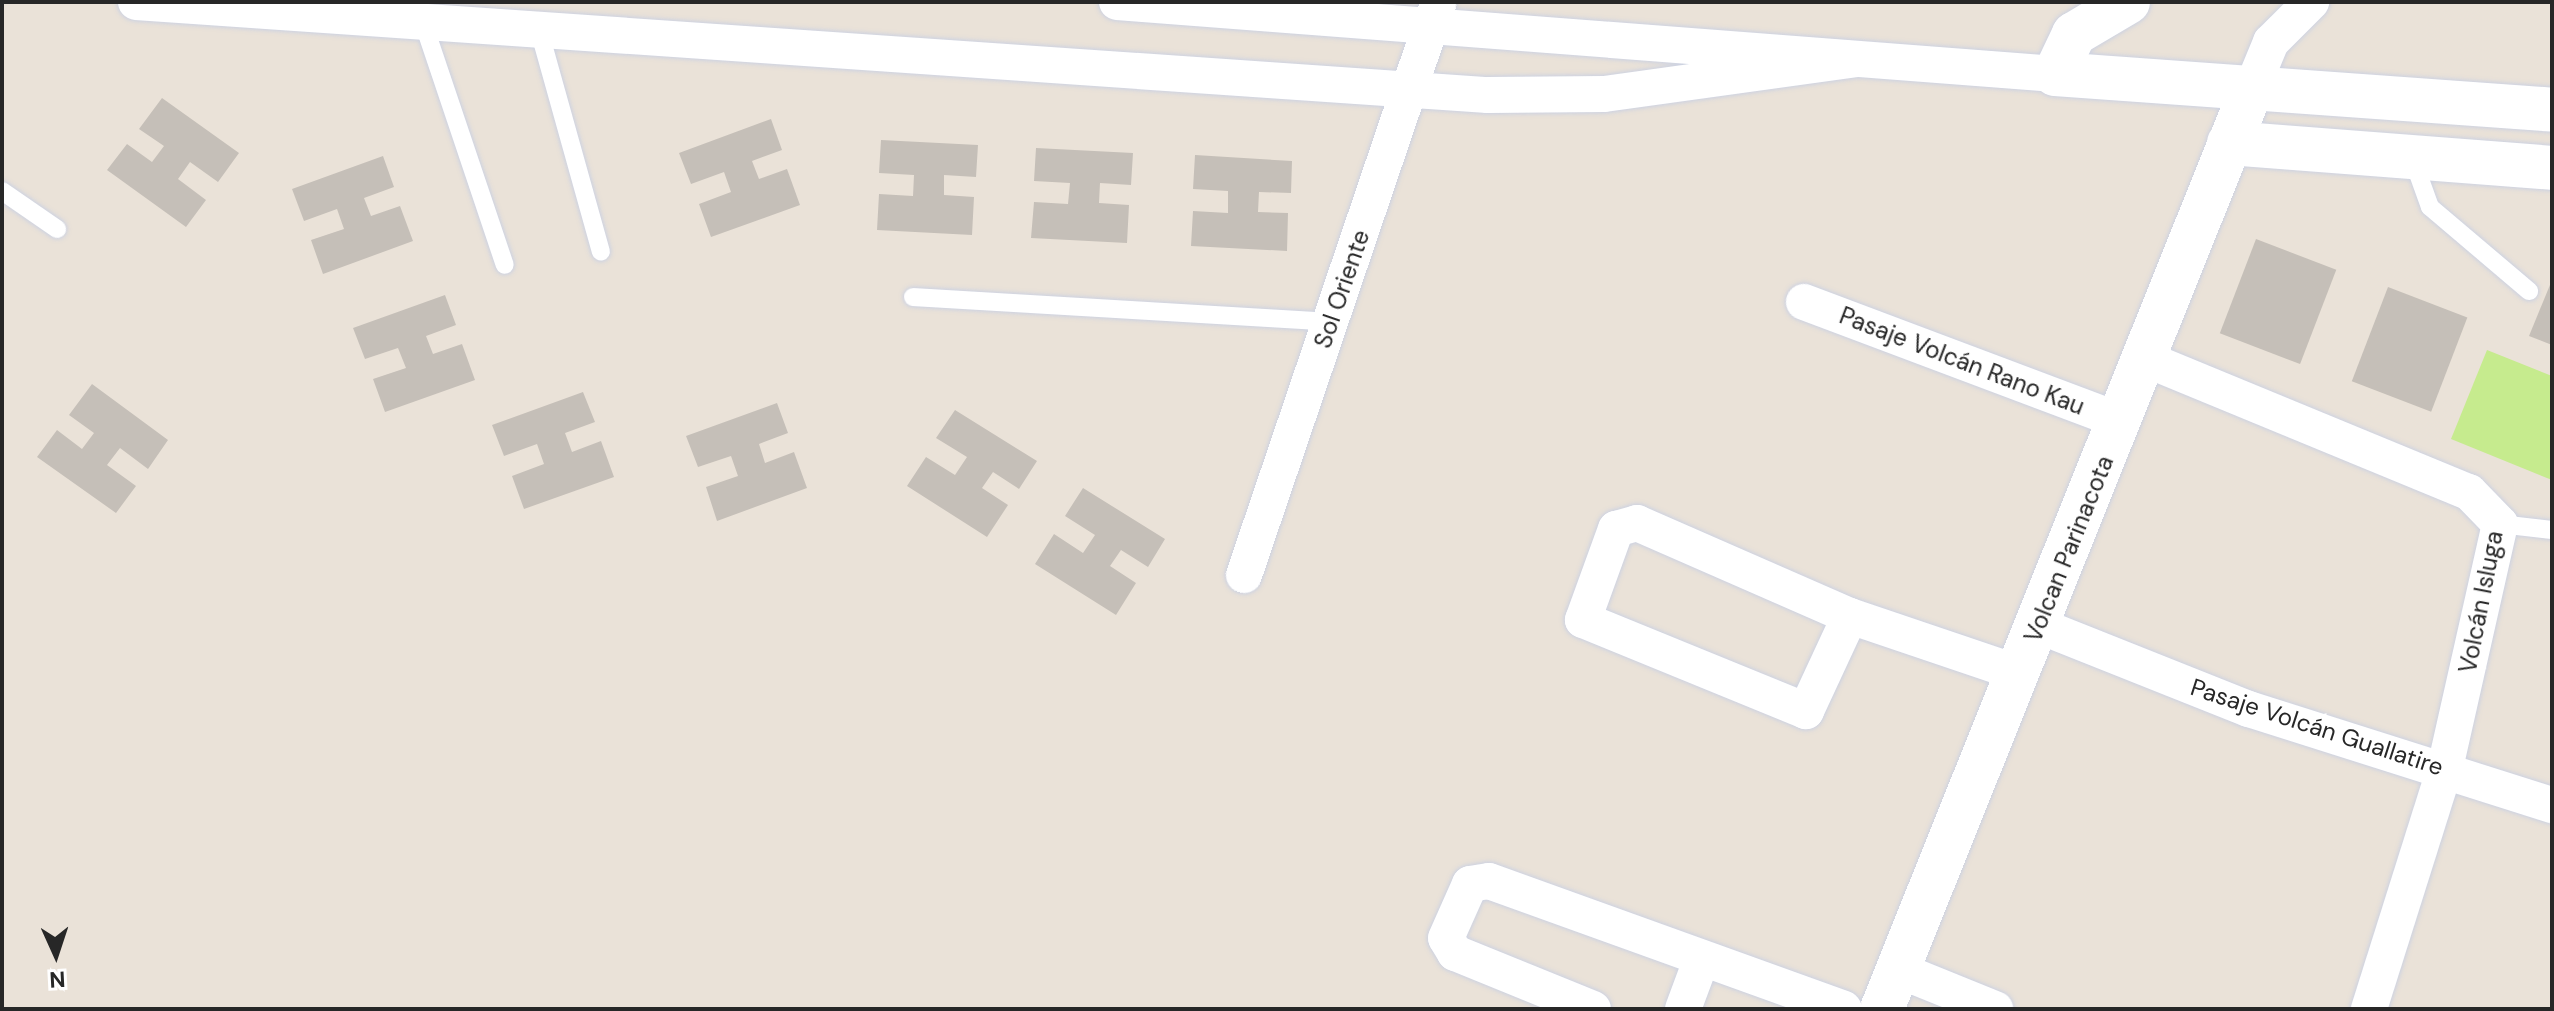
<!DOCTYPE html>
<html>
<head>
<meta charset="utf-8">
<style>
  body { margin:0 }
  #map { position:relative; width:2554px; height:1011px; overflow:hidden; background:#eae2d8; font-family:"DM Sans",sans-serif }
  div>[style] { position:absolute }
  [style*='--x'] { left:calc(var(--x)*1px); top:calc(var(--y)*1px); width:calc(var(--w)*1px); rotate:calc(var(--a)*1deg) }
  .pitch>* { inset:0; background:#c6eb8e }
  .building>* { inset:0; background:#c5bfb8; transform-origin:0 0 }
  .roads { filter:drop-shadow(0 0 2px #cdd2e1) drop-shadow(0 0 2px #cdd2e1) }
  .lane>* { height:18px; margin:-9px; padding:0 9px; transform-origin:9px; border-radius:9px; background:#fff }
  .street>* { height:36px; margin:-18px; padding:0 18px; transform-origin:18px; border-radius:18px; background:#fff }
  .secondary>* { height:44px; margin:-22px; padding:0 22px; transform-origin:22px; border-radius:22px; background:#fff }
  span { translate:-50% -50%; white-space:nowrap; text-align:center; line-height:1.15; -webkit-text-stroke:8px #fff; paint-order:stroke }
  .street-label { font-size:24px; color:#272727 }
  .frame { position:absolute; inset:0; border:4px solid #272727; pointer-events:none }
  .north { position:absolute; left:16px; top:915px; width:80px; height:80px; -webkit-text-stroke:6px #fff; paint-order:stroke; rotate:177deg; font-size:22px; font-weight:700; line-height:32px; text-align:center; color:#272727 }
  .north::after { content:''; display:block; margin:auto; width:28px; height:36px; background:#272727; clip-path:polygon(50% 0,100% 100%,50% 72%,0 100%) }
</style>
</head>
<body>
<div id="map">
  <div class="pitch">
    <div style="clip-path:polygon(2487px 350px,2552px 376px,2552px 480px,2451px 439px)"></div>
  </div>
  <div class="building">
    <div style="clip-path:polygon(162px 98px,239px 153px,218px 182px,190px 162px,178px 179px,206px 200px,186px 227px,107px 170px,127px 144px,152px 162px,164px 146px,139px 129px)"></div>
    <div style="clip-path:polygon(771px 119px,782px 150px,752px 161px,759px 179px,787px 169px,800px 205px,711px 237px,699px 204px,731px 192px,724px 172px,691px 184px,679px 153px)"></div>
    <div style="clip-path:polygon(881px 140px,978px 145px,976px 177px,944px 175px,944px 195px,974px 197px,972px 235px,877px 230px,879px 194px,913px 196px,914px 175px,879px 173px)"></div>
    <div style="clip-path:polygon(1036px 148px,1133px 153px,1131px 185px,1100px 183px,1099px 203px,1129px 205px,1127px 243px,1031px 238px,1034px 202px,1068px 204px,1070px 183px,1034px 181px)"></div>
    <div style="clip-path:polygon(1195px 155px,1292px 161px,1291px 193px,1259px 192px,1258px 212px,1288px 213px,1287px 251px,1191px 246px,1193px 211px,1228px 213px,1228px 191px,1193px 189px)"></div>
    <div style="clip-path:polygon(383px 156px,394px 187px,364px 198px,371px 216px,400px 206px,413px 241px,323px 274px,311px 240px,344px 229px,337px 209px,304px 221px,292px 189px)"></div>
    <div style="left:2256px;top:239px;width:86px;height:101px;rotate:21deg"></div>
    <div style="clip-path:polygon(2552px 280px,2552px 345px,2529px 336px)"></div>
    <div style="left:2388px;top:287px;width:85px;height:101px;rotate:21deg"></div>
    <div style="clip-path:polygon(445px 295px,456px 325px,426px 336px,433px 354px,462px 344px,475px 380px,385px 412px,373px 379px,406px 368px,398px 348px,365px 359px,353px 328px)"></div>
    <div style="clip-path:polygon(92px 384px,168px 440px,148px 469px,120px 448px,107px 465px,136px 486px,116px 513px,37px 457px,57px 430px,82px 449px,94px 433px,69px 415px)"></div>
    <div style="clip-path:polygon(583px 392px,595px 422px,565px 433px,572px 452px,601px 441px,614px 477px,524px 509px,512px 476px,544px 464px,537px 444px,504px 456px,492px 425px)"></div>
    <div style="clip-path:polygon(777px 403px,788px 433px,759px 444px,765px 463px,794px 452px,807px 488px,717px 521px,706px 487px,738px 476px,731px 456px,698px 467px,686px 436px)"></div>
    <div style="clip-path:polygon(955px 410px,1037px 461px,1019px 489px,993px 472px,982px 488px,1008px 505px,987px 537px,907px 486px,926px 457px,955px 475px,967px 457px,936px 438px)"></div>
    <div style="clip-path:polygon(1083px 488px,1165px 539px,1148px 567px,1121px 550px,1110px 566px,1136px 583px,1116px 615px,1035px 564px,1054px 534px,1083px 553px,1095px 535px,1065px 516px)"></div>
  </div>
  <div class="roads">
    <div class="lane">
      <div style="--x:423;--y:22;--w:256;--a:71.4"></div>
      <div style="--x:539;--y:30;--w:230;--a:74.4"></div>
      <div style="--x:2412;--y:157;--w:53;--a:70.2"></div>
      <div style="--x:2430;--y:207;--w:130;--a:40.3"></div>
      <div style="--x:2;--y:191;--w:67;--a:34.6"></div>
      <div style="--x:913;--y:297;--w:419;--a:3.4"></div>
      <div style="--x:2500;--y:524;--w:52;--a:6.6"></div>
    </div>
    <div class="street">
      <div style="--x:136;--y:2;--w:1355;--a:3.94"></div>
      <div style="--x:1488;--y:95;--w:116;--a:-0.5"></div>
      <div style="--x:1604;--y:94;--w:254;--a:-7.9"></div>
      <div style="--x:1117;--y:2;--w:941;--a:4.39"></div>
      <div style="--x:2252;--y:88;--w:50;--a:-67.6"></div>
      <div style="--x:2271;--y:42;--w:57;--a:-45"></div>
      <div style="--x:1804;--y:302;--w:339;--a:20.6"></div>
      <div style="--x:2148;--y:360;--w:347;--a:22.4"></div>
      <div style="--x:2469;--y:492;--w:45;--a:45.9"></div>
      <div style="--x:2500;--y:524;--w:250;--a:102.7"></div>
      <div style="--x:2445;--y:768;--w:253;--a:107.5"></div>
      <div style="--x:1244;--y:575;--w:603;--a:-71.23"></div>
      <div style="--x:1850;--y:616;--w:105;--a:114.9"></div>
      <div style="--x:1806;--y:711;--w:241;--a:-157.8"></div>
      <div style="--x:1583;--y:620;--w:97;--a:-70.1"></div>
      <div style="--x:1616;--y:529;--w:22;--a:-16"></div>
      <div style="--x:1637;--y:523;--w:232;--a:23.6"></div>
      <div style="--x:1850;--y:616;--w:177;--a:18.7"></div>
      <div style="--x:2040;--y:626;--w:225;--a:21.7"></div>
      <div style="--x:2249;--y:709;--w:318;--a:17.6"></div>
      <div style="--x:1896;--y:969;--w:107;--a:22"></div>
      <div style="--x:1593;--y:1009;--w:149;--a:-157.9"></div>
      <div style="--x:1455;--y:953;--w:17;--a:-121"></div>
      <div style="--x:1446;--y:938;--w:59;--a:-66"></div>
      <div style="--x:1470;--y:884;--w:19;--a:-9"></div>
      <div style="--x:1489;--y:881;--w:377;--a:19.8"></div>
      <div style="--x:1683;--y:1009;--w:54;--a:-69.6"></div>
    </div>
    <div class="secondary">
      <div style="--x:2128;--y:2;--w:63;--a:149.3"></div>
      <div style="--x:2074;--y:34;--w:44;--a:115.4"></div>
      <div style="--x:2055;--y:74;--w:498;--a:4.1"></div>
      <div style="--x:2229;--y:143;--w:324;--a:4.4"></div>
      <div style="--x:1882;--y:1009;--w:993;--a:-68.11"></div>
    </div>
  </div>
  <div class="street-label">
    <span style="left:1342px;top:289px;rotate:-71deg">Sol Oriente</span>
    <span style="left:1962px;top:361px;rotate:21deg">Pasaje Volcán Rano Kau</span>
    <span style="left:2069px;top:549px;rotate:-68deg">Volcan Parinacota</span>
    <span style="left:2481px;top:602px;rotate:-79deg">Volcán Isluga</span>
    <span style="left:2317px;top:727px;rotate:18deg">Pasaje Volcán Guallatire</span>
  </div>
  <div class="frame"></div>
  <div class="north">N</div>
</div>
</body>
</html>
